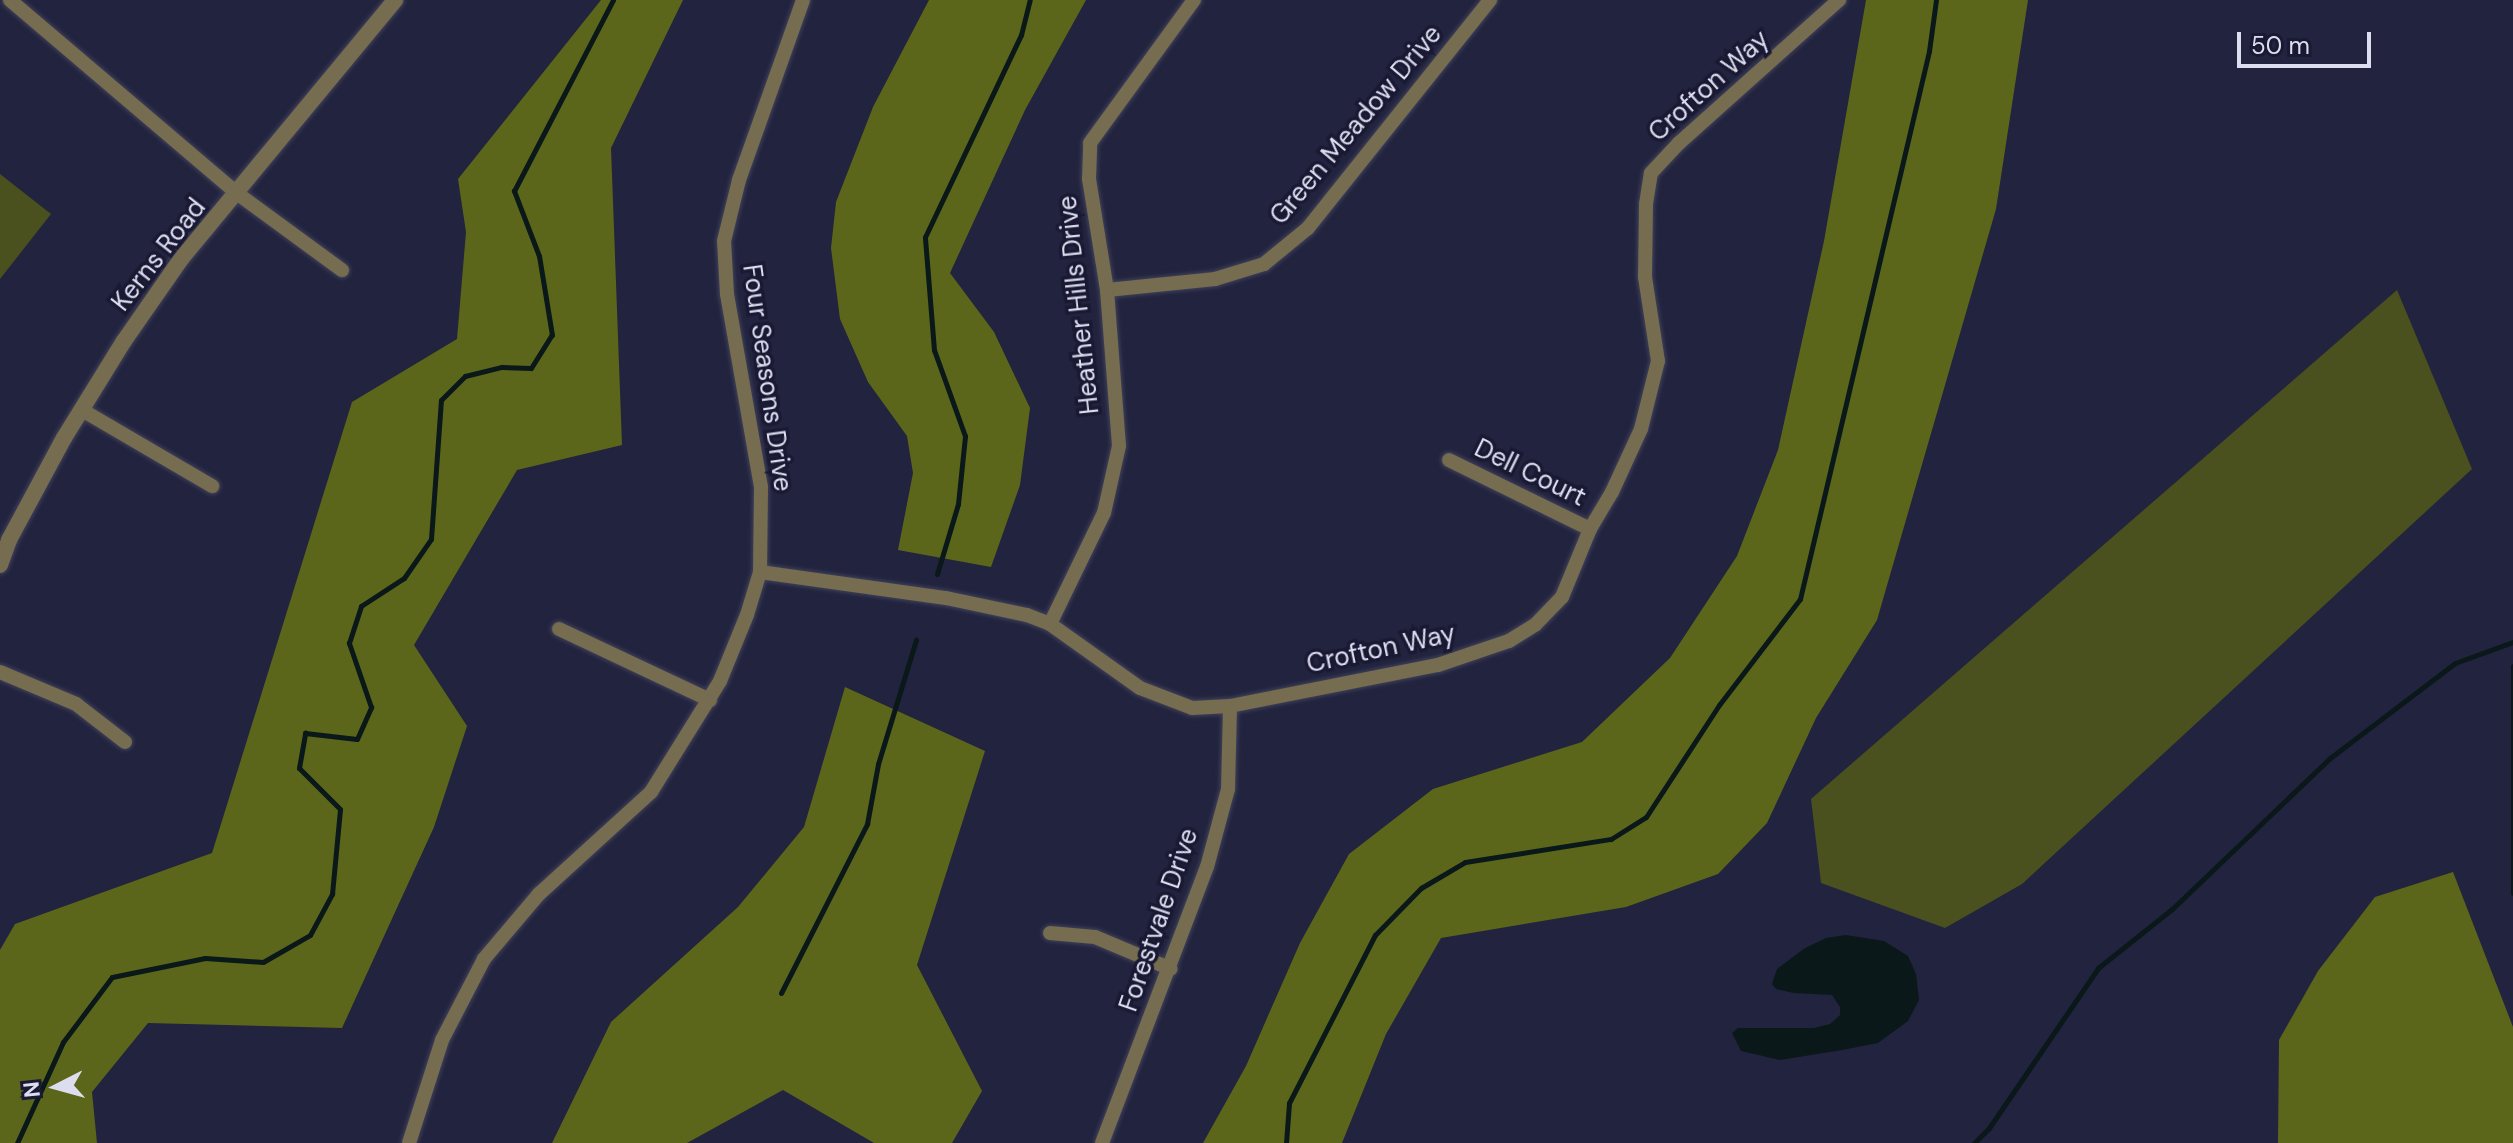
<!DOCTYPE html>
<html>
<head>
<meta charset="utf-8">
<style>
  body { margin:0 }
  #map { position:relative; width:2513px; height:1143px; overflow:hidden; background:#22233e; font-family:"DM Sans",sans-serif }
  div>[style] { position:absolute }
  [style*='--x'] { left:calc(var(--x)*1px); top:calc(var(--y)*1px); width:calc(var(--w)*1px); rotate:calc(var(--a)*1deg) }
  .green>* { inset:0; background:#4a511e }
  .forest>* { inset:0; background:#5c661a }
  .water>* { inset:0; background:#0a181a }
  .stream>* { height:5px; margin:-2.5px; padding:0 2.5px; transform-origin:2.5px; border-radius:2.5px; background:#0a181a }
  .roads { filter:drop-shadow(0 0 2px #40415a) drop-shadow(0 0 2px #40415a) }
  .minor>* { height:14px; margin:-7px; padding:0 7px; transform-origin:7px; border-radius:7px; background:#766c4f }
  .tertiary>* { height:16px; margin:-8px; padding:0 8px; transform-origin:8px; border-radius:8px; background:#766c4f }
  span { translate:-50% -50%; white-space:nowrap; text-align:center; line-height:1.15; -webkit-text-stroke:7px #191933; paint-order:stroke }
  .street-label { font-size:26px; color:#dcdef0 }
  .north { position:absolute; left:16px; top:1047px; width:80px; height:80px; -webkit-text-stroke:6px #191933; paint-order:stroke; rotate:264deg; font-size:22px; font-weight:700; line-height:32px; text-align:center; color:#dcdef0 }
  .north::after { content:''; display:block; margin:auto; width:28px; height:36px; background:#dcdef0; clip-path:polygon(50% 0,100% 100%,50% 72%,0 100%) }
  .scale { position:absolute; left:2237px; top:32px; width:134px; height:36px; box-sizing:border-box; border:4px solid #dcdef0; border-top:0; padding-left:10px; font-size:24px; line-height:28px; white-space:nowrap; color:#dcdef0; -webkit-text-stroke:6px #191933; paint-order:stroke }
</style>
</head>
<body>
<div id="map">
  <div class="green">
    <div style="clip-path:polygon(0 174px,51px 214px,0 279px)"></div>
    <div style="clip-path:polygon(2397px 290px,2472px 469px,2022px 884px,1945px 928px,1821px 883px,1811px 799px)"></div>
  </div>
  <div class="forest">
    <div style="clip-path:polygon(601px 0,683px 0,611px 148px,622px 445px,517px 470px,414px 645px,467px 726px,434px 827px,342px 1028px,148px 1023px,92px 1092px,97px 1143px,0 1143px,0 950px,15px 924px,212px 853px,352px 402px,457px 339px,466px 232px,458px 179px)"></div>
    <div style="clip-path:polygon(929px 0,1086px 0,1025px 110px,950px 273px,994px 332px,1030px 408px,1020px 485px,991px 567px,898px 550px,913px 473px,907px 436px,868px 382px,840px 319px,831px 248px,836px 202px,873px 107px)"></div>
    <div style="clip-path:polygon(1866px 0,2028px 0,1996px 209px,1877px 620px,1816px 718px,1767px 823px,1718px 874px,1626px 907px,1441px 938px,1386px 1034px,1342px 1143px,1203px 1143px,1246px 1066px,1300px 943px,1349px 854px,1433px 789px,1582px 742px,1670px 658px,1737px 556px,1778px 450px,1824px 241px)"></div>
    <div style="clip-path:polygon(845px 687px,985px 751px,917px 965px,982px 1091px,952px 1143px,874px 1143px,783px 1090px,687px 1143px,552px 1143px,611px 1022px,738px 907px,804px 827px)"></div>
    <div style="clip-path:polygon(2453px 872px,2513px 1027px,2513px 1143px,2278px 1143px,2279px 1040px,2318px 971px,2375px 897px)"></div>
  </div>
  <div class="water">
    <div style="clip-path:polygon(1846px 935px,1884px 941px,1908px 956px,1916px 974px,1919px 1000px,1908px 1021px,1878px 1043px,1842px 1050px,1780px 1060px,1741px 1051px,1732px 1033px,1738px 1028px,1814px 1028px,1830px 1024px,1840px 1015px,1840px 1007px,1832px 995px,1794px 993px,1776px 989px,1772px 984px,1777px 969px,1805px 948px,1826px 938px)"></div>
  </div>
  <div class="stream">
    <div style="--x:937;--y:574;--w:73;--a:-73.3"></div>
    <div style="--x:958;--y:504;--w:68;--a:-84.1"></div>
    <div style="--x:965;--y:436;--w:91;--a:-109.8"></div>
    <div style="--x:934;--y:350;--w:113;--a:-94.6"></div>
    <div style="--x:925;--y:237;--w:224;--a:-64.6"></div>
    <div style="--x:1021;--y:35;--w:36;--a:-76"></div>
    <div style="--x:2513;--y:666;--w:227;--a:90"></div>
    <div style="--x:781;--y:993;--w:190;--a:-63"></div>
    <div style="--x:867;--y:824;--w:61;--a:-79.6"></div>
    <div style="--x:878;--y:764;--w:130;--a:-73"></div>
    <div style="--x:17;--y:1143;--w:111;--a:-65.5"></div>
    <div style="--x:63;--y:1042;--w:81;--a:-53"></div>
    <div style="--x:112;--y:977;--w:95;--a:-11.5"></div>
    <div style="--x:205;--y:958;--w:58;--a:3.9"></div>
    <div style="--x:263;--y:962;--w:54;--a:-29.9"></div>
    <div style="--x:310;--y:935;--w:47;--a:-61.8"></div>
    <div style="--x:332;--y:894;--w:85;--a:-84.6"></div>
    <div style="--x:340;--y:809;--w:58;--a:-135"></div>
    <div style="--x:299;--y:768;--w:36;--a:-80"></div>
    <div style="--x:305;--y:733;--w:52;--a:6.6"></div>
    <div style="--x:357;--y:739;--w:35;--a:-66"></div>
    <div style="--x:371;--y:707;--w:68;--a:-109"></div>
    <div style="--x:349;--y:643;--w:39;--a:-72"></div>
    <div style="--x:361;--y:606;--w:51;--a:-33.1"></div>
    <div style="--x:404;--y:578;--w:47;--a:-55.3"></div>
    <div style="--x:431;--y:539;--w:139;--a:-85.9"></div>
    <div style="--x:441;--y:400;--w:34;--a:-45"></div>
    <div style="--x:465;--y:376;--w:38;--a:-14"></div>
    <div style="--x:502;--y:367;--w:29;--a:2"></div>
    <div style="--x:531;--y:368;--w:39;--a:-58"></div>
    <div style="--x:552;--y:335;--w:80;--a:-99.3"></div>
    <div style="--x:539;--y:256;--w:70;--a:-111"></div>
    <div style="--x:514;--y:191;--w:215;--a:-62.6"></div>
    <div style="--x:1286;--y:1143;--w:40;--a:-85.7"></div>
    <div style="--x:1289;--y:1103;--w:189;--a:-62.9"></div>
    <div style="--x:1375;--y:935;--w:66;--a:-45.6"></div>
    <div style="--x:1421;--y:888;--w:51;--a:-30.6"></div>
    <div style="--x:1465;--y:862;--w:148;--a:-9"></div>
    <div style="--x:1611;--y:839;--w:41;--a:-32.2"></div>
    <div style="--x:1646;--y:817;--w:134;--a:-56.9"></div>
    <div style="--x:1719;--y:705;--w:133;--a:-52.6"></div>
    <div style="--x:1800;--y:599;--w:563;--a:-76.75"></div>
    <div style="--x:1929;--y:51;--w:51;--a:-82.2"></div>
    <div style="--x:1974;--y:1143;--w:21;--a:-45"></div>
    <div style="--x:1989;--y:1128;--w:194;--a:-55.7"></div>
    <div style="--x:2098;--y:968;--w:95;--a:-38.6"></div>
    <div style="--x:2172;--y:909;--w:219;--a:-43.7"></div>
    <div style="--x:2330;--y:758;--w:157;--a:-37.2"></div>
    <div style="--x:2455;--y:663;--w:62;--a:-19.9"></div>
  </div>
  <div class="roads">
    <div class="minor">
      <div style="--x:10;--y:0;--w:299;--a:40.4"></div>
      <div style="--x:238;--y:194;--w:129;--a:36.2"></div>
      <div style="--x:1107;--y:290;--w:109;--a:-5.8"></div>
      <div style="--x:1215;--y:279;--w:51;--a:-17"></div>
      <div style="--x:1264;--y:264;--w:57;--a:-39.3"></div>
      <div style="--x:1308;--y:228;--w:292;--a:-51.4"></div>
      <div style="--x:82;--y:410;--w:151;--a:30.3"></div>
      <div style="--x:1449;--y:460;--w:157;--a:26.1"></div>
      <div style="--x:760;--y:572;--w:188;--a:8"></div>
      <div style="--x:946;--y:598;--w:83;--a:11.9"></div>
      <div style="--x:1027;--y:615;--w:25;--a:21"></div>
      <div style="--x:1050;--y:624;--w:110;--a:35.4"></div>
      <div style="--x:1140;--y:688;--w:56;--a:21"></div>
      <div style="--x:1192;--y:708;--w:38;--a:-3"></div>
      <div style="--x:1230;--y:706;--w:212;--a:-11.2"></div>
      <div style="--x:1438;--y:665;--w:75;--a:-18.7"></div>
      <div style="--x:1509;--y:641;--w:31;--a:-32"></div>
      <div style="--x:1535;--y:625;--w:39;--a:-46"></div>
      <div style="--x:1562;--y:597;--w:74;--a:-67.6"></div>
      <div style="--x:1590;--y:529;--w:43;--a:-59.3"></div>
      <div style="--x:1612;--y:492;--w:69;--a:-65.3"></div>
      <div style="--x:1641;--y:429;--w:70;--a:-76"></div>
      <div style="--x:1658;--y:361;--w:85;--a:-98.8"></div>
      <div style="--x:1645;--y:277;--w:73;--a:-89.2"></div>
      <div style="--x:1646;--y:204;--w:31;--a:-81"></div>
      <div style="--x:1651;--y:173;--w:41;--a:-47"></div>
      <div style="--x:1679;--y:143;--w:215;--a:-41.8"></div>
      <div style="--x:1050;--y:624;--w:123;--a:-64.1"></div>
      <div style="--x:1104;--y:513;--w:69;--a:-77.4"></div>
      <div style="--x:1119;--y:446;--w:156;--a:-94.4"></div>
      <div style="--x:1107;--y:290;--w:112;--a:-99.2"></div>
      <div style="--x:1089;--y:179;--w:36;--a:-88"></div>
      <div style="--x:1090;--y:143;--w:177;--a:-54"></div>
      <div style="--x:559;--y:629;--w:167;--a:25.2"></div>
      <div style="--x:0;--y:672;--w:82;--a:22.8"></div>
      <div style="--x:76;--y:704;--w:62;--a:37.8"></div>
      <div style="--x:1050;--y:933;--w:45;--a:5.1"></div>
      <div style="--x:1095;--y:937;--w:82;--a:22.8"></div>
      <div style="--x:409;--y:1143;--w:108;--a:-72.2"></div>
      <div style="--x:442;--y:1040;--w:91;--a:-62.6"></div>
      <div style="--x:484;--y:959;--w:85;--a:-49.8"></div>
      <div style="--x:539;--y:894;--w:151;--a:-42.3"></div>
      <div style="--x:651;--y:792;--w:131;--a:-58.1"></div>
      <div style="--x:720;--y:681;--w:71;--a:-67.8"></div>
      <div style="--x:747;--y:615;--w:45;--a:-73.2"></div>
      <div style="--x:760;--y:572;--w:85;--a:-89.3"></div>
      <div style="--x:761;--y:487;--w:196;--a:-100"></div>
      <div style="--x:727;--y:294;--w:53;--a:-93.2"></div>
      <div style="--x:724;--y:241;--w:63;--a:-76.2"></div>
      <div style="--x:739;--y:180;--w:191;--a:-70.4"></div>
      <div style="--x:1102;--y:1143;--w:295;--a:-69.2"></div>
      <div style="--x:1207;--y:867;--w:81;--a:-74.9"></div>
      <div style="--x:1228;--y:789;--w:83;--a:-88.6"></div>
    </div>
    <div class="tertiary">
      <div style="--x:0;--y:565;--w:27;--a:-70"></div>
      <div style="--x:9;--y:540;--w:116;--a:-61.7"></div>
      <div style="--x:64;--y:438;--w:114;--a:-58.3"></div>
      <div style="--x:124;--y:341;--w:100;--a:-55.2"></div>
      <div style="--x:181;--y:259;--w:336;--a:-50.4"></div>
    </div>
  </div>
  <div class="street-label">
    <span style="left:1709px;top:86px;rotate:-42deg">Crofton Way</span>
    <span style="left:1356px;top:125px;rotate:-50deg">Green Meadow Drive</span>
    <span style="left:159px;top:255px;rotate:-52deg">Kerns Road</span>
    <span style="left:1079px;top:305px;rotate:-96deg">Heather Hills Drive</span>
    <span style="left:767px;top:378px;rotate:82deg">Four Seasons Drive</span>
    <span style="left:1530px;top:473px;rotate:26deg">Dell Court</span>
    <span style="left:1381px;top:649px;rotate:-12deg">Crofton Way</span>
    <span style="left:1159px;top:920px;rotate:-71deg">Forestvale Drive</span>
  </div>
  <div class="north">N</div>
  <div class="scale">50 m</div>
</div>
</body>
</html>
